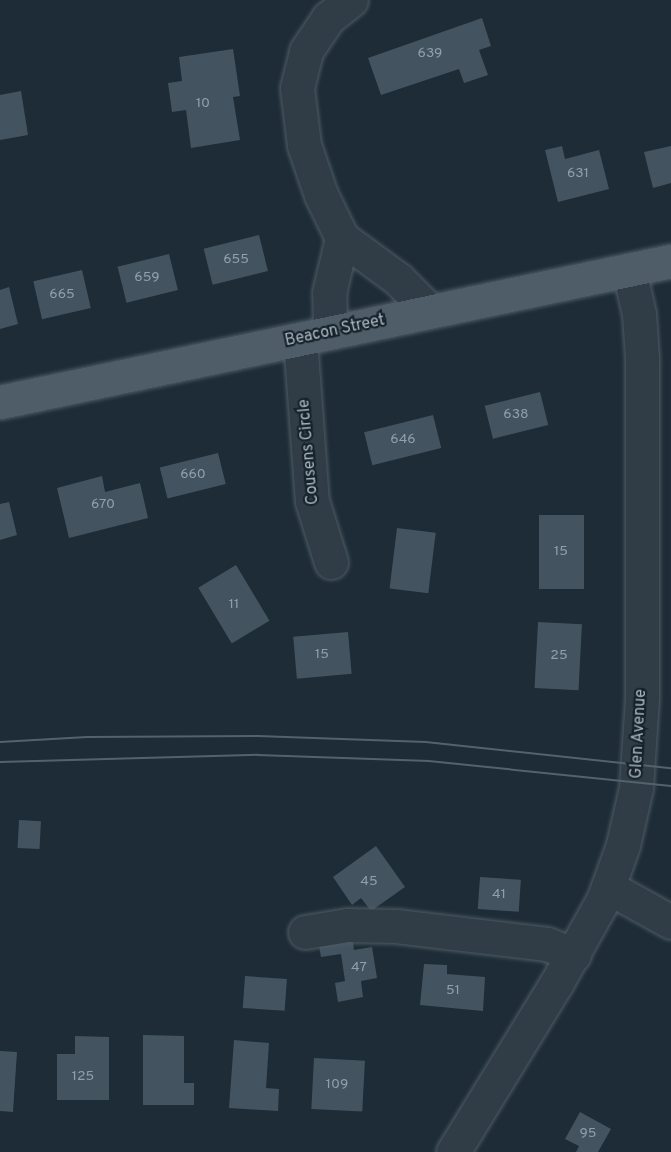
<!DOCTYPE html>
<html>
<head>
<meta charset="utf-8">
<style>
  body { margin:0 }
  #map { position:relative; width:671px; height:1152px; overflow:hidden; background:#1d2c36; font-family:Overpass,sans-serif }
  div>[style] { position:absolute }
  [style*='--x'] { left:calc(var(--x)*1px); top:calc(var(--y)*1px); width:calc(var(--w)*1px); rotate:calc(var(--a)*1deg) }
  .building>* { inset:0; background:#435460; transform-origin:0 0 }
  .roads { filter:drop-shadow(0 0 2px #4e5b65) drop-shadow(0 0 2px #4e5b65) }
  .minor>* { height:33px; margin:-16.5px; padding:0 16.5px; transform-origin:16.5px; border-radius:16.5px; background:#313d46 }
  .major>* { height:33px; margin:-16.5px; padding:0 16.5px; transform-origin:16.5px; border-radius:16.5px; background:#4e5d67 }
  .tram>* { height:1.5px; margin:-0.75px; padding:0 0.75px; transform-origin:0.75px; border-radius:0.75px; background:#52636e }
  span { translate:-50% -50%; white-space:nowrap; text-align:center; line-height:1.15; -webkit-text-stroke:4.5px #17222a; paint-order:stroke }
  .number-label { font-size:14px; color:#90a0ab }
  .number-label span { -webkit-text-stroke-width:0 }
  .street-label { font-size:16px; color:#aab9c4 }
</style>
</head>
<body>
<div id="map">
  <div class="building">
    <div style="clip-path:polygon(482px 18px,491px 46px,479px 50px,488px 75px,464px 83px,459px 69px,381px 95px,368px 58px)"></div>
    <div style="clip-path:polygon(233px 49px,240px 96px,233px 97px,240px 140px,191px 148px,186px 110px,172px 112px,168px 83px,182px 81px,179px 57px)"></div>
    <div style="clip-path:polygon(21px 91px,28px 135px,0 140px,0 95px)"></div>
    <div style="clip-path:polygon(562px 146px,565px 159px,599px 150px,609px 189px,558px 202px,545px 150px)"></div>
    <div style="clip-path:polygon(671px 146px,671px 183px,653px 188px,644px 152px)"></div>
    <div style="left:259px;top:235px;width:37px;height:57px;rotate:76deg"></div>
    <div style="left:169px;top:254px;width:37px;height:53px;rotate:76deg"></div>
    <div style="left:82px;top:270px;width:39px;height:50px;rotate:77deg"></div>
    <div style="clip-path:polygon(9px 287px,18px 324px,0 329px,0 290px)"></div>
    <div style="left:540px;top:392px;width:34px;height:57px;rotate:76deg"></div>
    <div style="left:433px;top:415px;width:34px;height:71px;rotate:76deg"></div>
    <div style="left:218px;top:453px;width:32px;height:60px;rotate:76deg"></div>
    <div style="clip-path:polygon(102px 476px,105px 492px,140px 483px,148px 518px,69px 538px,57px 488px)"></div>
    <div style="clip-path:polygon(9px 502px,17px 535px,0 540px,0 504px)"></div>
    <div style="left:539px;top:515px;width:45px;height:74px"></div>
    <div style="left:397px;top:528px;width:39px;height:61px;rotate:7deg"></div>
    <div style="left:236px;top:565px;width:65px;height:44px;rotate:59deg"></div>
    <div style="left:538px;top:622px;width:44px;height:66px;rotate:3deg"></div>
    <div style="left:348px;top:632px;width:42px;height:55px;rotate:85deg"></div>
    <div style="left:19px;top:820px;width:22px;height:28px;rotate:3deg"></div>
    <div style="clip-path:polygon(376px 846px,405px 887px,371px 911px,361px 898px,352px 905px,333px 877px)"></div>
    <div style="left:480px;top:877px;width:41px;height:32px;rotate:4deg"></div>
    <div style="clip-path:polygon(352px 934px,354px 950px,372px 947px,377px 978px,361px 981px,363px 997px,338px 1002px,335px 983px,345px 981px,341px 954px,321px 957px,318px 940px)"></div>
    <div style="clip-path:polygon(424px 964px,447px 965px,447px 974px,485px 977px,483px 1011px,420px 1005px)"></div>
    <div style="left:245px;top:976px;width:42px;height:32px;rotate:4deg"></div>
    <div style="clip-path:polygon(143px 1035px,184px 1036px,184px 1083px,194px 1083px,194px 1105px,143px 1105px)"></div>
    <div style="clip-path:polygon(75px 1036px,109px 1037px,109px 1100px,57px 1100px,57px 1054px,75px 1054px)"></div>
    <div style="clip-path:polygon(234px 1040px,269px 1043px,266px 1088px,279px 1089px,278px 1111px,229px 1108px)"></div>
    <div style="clip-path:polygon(0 1051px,17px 1052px,13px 1112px,0 1111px)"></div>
    <div style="left:314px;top:1058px;width:51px;height:51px;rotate:3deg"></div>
    <div style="clip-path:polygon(580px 1112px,611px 1129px,598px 1152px,576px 1152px,579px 1146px,565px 1139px)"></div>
  </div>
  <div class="roads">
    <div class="minor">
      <div style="--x:342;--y:238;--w:48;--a:-116"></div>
      <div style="--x:321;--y:195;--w:53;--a:-108.8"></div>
      <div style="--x:304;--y:145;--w:57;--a:-97"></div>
      <div style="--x:297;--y:88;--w:38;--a:-76"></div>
      <div style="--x:306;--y:51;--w:40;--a:-56"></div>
      <div style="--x:328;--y:18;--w:29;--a:-38"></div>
      <div style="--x:330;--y:332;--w:39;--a:-91"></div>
      <div style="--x:329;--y:293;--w:57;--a:-76.7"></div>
      <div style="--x:342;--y:238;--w:69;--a:36.2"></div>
      <div style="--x:398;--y:279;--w:45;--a:45"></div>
      <div style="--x:300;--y:339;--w:162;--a:85.8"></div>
      <div style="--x:312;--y:501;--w:64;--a:72.7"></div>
      <div style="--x:608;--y:887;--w:72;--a:29.1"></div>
      <div style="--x:305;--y:932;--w:43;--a:-9.5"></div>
      <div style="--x:347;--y:925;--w:49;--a:1.2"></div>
      <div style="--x:396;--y:926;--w:152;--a:6.8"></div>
      <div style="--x:547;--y:944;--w:29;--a:22"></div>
      <div style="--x:453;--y:1152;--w:197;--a:-58.5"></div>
      <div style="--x:556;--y:984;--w:98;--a:-60.8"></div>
      <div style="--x:604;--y:898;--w:56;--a:-70.3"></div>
      <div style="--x:623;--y:845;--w:58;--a:-77.2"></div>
      <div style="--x:636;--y:788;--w:91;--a:-86.2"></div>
      <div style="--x:642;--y:697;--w:339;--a:-90"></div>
      <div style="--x:642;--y:358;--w:44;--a:-93.9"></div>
      <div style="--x:639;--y:314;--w:45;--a:-102.8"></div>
    </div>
    <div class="major">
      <div style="--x:0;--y:402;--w:686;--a:-11.87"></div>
    </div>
  </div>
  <div class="tram">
    <div style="--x:0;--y:742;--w:87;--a:-3.3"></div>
    <div style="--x:87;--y:737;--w:171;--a:-0.3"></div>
    <div style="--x:258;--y:736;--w:168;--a:2"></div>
    <div style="--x:426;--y:742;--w:246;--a:6.1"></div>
    <div style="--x:0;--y:762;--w:258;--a:-1.6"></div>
    <div style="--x:258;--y:755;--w:171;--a:2"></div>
    <div style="--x:429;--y:761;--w:243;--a:5.9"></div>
  </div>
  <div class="number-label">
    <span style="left:430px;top:54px">639</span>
    <span style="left:203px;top:104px">10</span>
    <span style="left:578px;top:174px">631</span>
    <span style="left:236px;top:260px">655</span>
    <span style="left:147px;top:278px">659</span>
    <span style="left:62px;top:295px">665</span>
    <span style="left:516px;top:415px">638</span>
    <span style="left:403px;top:440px">646</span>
    <span style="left:193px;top:475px">660</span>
    <span style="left:103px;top:505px">670</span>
    <span style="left:561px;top:552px">15</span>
    <span style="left:234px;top:605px">11</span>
    <span style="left:322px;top:655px">15</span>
    <span style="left:559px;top:656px">25</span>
    <span style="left:369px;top:882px">45</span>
    <span style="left:499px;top:895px">41</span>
    <span style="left:359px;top:968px">47</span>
    <span style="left:453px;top:991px">51</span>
    <span style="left:83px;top:1077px">125</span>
    <span style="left:337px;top:1085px">109</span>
    <span style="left:588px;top:1134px">95</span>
  </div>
  <div class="street-label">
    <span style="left:335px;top:331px;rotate:-12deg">Beacon Street</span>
    <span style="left:309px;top:452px;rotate:-95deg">Cousens Circle</span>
    <span style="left:639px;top:734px;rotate:-87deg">Glen Avenue</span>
  </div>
</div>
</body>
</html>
